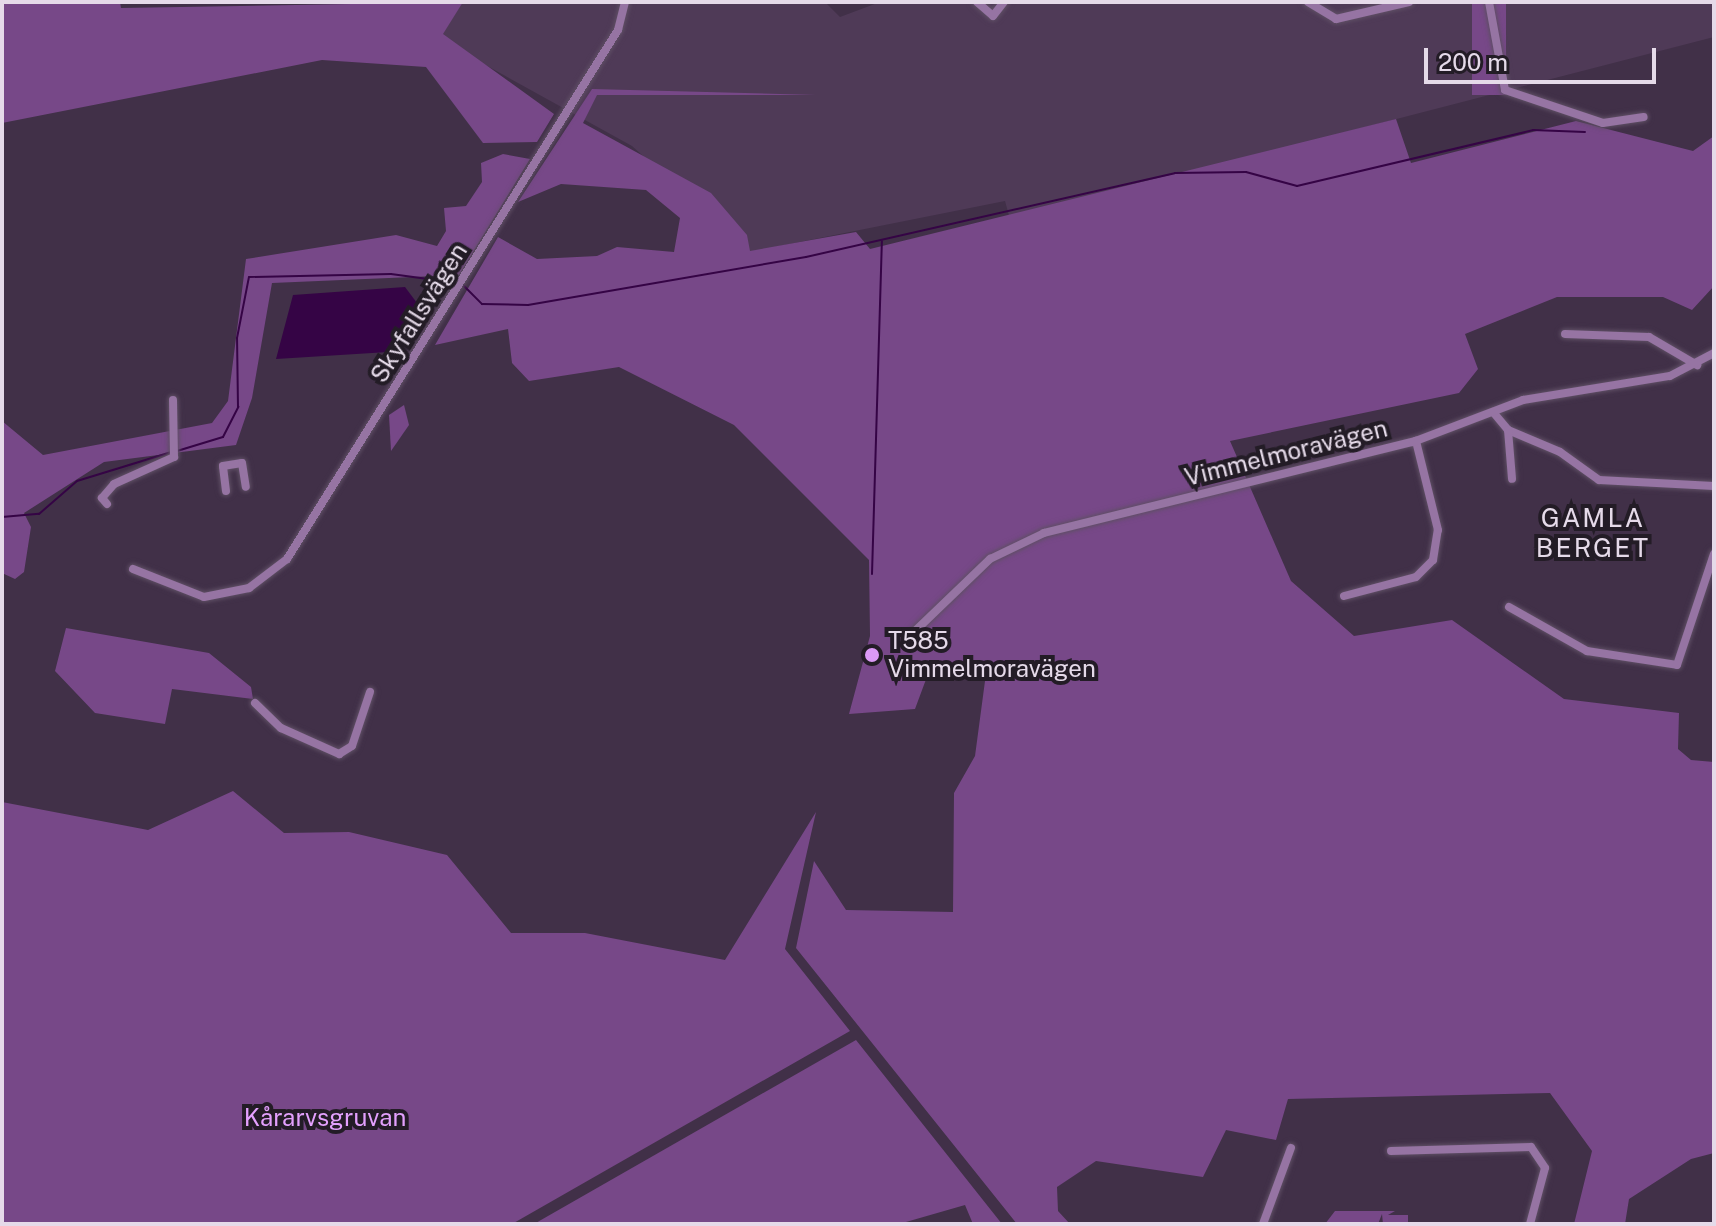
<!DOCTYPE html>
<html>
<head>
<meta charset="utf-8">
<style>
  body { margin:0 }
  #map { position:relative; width:1716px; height:1226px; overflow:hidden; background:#413048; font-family:"Public Sans",sans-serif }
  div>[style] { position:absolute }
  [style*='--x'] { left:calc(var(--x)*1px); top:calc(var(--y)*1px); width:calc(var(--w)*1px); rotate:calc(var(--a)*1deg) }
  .built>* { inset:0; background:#4f3a57 }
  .green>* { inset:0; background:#774888; transform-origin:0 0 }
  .water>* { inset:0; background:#350445 }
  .stream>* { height:2px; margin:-1px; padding:0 1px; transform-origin:1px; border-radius:1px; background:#350445 }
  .roads { filter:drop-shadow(0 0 2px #5f4f65) drop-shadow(0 0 2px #5f4f65) }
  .minor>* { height:8px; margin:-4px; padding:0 4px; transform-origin:4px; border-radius:4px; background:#9674a3 }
  .dots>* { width:22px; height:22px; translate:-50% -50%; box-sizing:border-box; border:4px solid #231c26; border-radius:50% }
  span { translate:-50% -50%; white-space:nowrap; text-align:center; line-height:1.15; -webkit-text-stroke:8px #231c26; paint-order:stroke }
  .street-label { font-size:24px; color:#e5dae9 }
  .poi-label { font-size:24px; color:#e5dae9 }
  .left { translate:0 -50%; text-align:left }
  .park-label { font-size:24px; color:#e3a0fd }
  .neighbourhood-label { font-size:26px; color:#e5dae9; letter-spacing:2px }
  .frame { position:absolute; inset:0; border:4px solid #e5dae9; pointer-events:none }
  .scale { position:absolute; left:1424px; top:48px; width:232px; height:36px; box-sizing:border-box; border:4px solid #e5dae9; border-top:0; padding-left:10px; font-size:24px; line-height:28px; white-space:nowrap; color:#e5dae9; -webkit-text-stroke:6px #231c26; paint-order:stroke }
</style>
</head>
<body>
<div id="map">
  <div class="built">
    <div style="clip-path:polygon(431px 2px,825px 2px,840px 17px,880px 2px,1714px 2px,1714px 37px,1010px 219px,1005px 201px,750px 252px,632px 146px,433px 36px)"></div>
  </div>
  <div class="green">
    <div style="clip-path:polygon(2px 2px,120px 2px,121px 8px,463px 2px,443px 34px,554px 114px,537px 142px,483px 143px,426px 67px,322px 60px,2px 123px)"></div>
    <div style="left:1472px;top:2px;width:34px;height:93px"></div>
    <div style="clip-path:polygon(592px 89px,816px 95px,597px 95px,583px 123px,711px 193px,747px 235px,750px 251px,856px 232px,870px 249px,1396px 119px,1411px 163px,1576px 121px,1693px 151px,1714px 136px,1714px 286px,1692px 310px,1663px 297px,1557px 297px,1465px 334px,1478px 369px,1459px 393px,1230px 441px,1291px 581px,1354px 636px,1452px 620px,1564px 699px,1679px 713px,1678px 749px,1691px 760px,1714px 762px,1714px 1153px,1691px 1159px,1629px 1199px,1625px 1224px,1574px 1224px,1592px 1151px,1550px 1093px,1288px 1099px,1276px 1140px,1226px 1130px,1203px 1177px,1096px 1161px,1057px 1187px,1058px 1211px,1070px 1224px,1017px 1224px,796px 948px,814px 861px,846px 910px,953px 912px,954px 793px,975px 756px,985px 681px,928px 674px,915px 709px,849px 714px,870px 636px,869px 560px,734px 425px,619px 367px,529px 381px,512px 363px,508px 329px,435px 345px,498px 237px,537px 259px,597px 256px,617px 247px,674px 252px,680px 218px,646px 190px,561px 184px,518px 202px)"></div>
    <div style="clip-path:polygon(503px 154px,530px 159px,459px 275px,272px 283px,252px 398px,236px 445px,104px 462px,24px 513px,31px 527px,24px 572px,15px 579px,2px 573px,2px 421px,43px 455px,212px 423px,228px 401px,246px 259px,396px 235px,437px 246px,446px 231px,444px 208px,466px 206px,482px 182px,481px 163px)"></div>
    <div style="clip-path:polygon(404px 405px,409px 425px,391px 451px,389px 415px)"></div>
    <div style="clip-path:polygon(66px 628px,209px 653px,251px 687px,253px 699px,172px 689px,165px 724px,95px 713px,55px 671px)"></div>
    <div style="clip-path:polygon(233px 791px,284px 833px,349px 832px,447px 855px,511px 933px,585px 933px,725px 960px,816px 812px,785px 949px,850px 1031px,512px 1224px,2px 1224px,2px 802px,148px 830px)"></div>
    <div style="clip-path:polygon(856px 1040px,1002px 1224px,973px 1224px,965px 1205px,899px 1224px,534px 1224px)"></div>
    <div style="clip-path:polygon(1335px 1211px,1395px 1211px,1388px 1215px,1408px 1215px,1408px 1224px,1383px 1224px,1382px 1214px,1378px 1224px,1325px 1224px)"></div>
  </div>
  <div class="water">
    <div style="clip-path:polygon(405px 287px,417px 303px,403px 330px,410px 335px,400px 335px,388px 352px,276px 359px,293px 295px)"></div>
  </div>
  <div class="stream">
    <div style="--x:463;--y:285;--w:27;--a:45"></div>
    <div style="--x:482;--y:304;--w:46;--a:1.2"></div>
    <div style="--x:528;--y:305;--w:282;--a:-9.8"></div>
    <div style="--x:806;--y:257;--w:378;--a:-12.8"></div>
    <div style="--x:1175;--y:173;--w:71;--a:-0.8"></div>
    <div style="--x:1246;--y:172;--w:53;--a:15.4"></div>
    <div style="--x:1297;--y:186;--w:243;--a:-13.3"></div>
    <div style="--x:1533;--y:130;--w:52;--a:2.2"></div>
    <div style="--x:177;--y:451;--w:48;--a:-16.9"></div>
    <div style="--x:223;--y:437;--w:34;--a:-63"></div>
    <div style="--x:238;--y:407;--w:69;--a:-90.8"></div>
    <div style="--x:237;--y:338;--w:62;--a:-78.9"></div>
    <div style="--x:249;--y:277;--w:142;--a:-1.2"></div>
    <div style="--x:391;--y:274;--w:67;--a:7.8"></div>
    <div style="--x:2;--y:517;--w:37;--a:-5"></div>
    <div style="--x:39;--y:514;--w:50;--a:-41"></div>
    <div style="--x:77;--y:481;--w:98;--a:-17.1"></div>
    <div style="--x:872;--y:574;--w:333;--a:-88.3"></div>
  </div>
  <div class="roads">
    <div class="minor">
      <div style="--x:977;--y:2;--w:21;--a:41"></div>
      <div style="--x:993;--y:16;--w:18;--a:-52"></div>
      <div style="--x:1308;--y:2;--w:33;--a:31"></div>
      <div style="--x:1336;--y:19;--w:75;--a:-13.1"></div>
      <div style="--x:1489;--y:2;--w:89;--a:79.7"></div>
      <div style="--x:1505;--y:90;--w:103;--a:18.6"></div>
      <div style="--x:1603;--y:123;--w:41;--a:-8.3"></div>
      <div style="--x:1565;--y:334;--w:84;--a:2"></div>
      <div style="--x:1649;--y:337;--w:56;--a:30.3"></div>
      <div style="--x:1493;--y:412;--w:23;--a:50"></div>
      <div style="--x:1508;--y:430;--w:56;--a:22.9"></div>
      <div style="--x:1560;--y:452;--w:48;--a:35.7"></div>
      <div style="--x:1599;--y:480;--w:115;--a:3"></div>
      <div style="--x:1508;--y:430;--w:49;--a:85.3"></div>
      <div style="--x:226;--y:491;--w:25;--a:-97"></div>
      <div style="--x:223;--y:466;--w:19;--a:-9"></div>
      <div style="--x:242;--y:463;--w:24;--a:81"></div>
      <div style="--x:107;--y:504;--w:8;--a:-130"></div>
      <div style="--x:102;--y:498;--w:18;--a:-49"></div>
      <div style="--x:114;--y:484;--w:66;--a:-24.2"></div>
      <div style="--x:174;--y:457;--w:57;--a:-91"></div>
      <div style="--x:133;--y:569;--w:76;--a:21.5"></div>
      <div style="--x:204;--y:597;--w:46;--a:-11.3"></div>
      <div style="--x:249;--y:588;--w:48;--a:-37.3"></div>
      <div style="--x:287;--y:559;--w:624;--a:-57.97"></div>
      <div style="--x:618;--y:30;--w:29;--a:-76"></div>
      <div style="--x:1344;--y:596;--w:74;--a:-14.8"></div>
      <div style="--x:1416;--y:577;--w:24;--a:-45"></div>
      <div style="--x:1433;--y:560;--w:30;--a:-81"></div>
      <div style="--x:1438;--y:530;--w:92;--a:-103.9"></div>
      <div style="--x:1509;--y:607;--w:90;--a:29.4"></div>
      <div style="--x:1587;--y:651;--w:91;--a:8.8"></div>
      <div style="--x:1677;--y:665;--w:117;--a:-71.6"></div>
      <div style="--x:913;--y:633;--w:107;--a:-43.9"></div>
      <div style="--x:990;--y:559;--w:60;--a:-25.7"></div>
      <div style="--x:1044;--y:533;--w:380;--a:-13.9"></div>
      <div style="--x:1413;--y:442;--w:118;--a:-20.9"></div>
      <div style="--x:1523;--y:400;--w:149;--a:-9.3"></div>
      <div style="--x:1670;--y:376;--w:50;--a:-27.6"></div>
      <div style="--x:255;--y:703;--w:36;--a:44"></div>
      <div style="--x:281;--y:728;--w:64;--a:24.1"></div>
      <div style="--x:339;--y:754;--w:15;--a:-32"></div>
      <div style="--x:352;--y:746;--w:57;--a:-71.6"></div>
      <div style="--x:1391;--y:1151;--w:140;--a:-1.6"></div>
      <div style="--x:1531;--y:1147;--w:25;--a:56"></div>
      <div style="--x:1545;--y:1168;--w:58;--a:105"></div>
      <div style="--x:1263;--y:1224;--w:81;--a:-69.8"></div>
    </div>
  </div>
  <div class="dots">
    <div style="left:872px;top:655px;background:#db99f5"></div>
  </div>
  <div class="street-label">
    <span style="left:419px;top:313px;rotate:-58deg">Skyfallsvägen</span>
    <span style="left:1286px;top:453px;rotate:-14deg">Vimmelmoravägen</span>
  </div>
  <div class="poi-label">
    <span class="left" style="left:888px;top:655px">T585<br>Vimmelmoravägen</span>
  </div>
  <div class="park-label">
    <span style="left:325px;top:1118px">Kårarvsgruvan</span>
  </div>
  <div class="neighbourhood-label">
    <span style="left:1593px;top:533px">GAMLA<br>BERGET</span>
  </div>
  <div class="frame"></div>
  <div class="scale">200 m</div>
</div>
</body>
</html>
